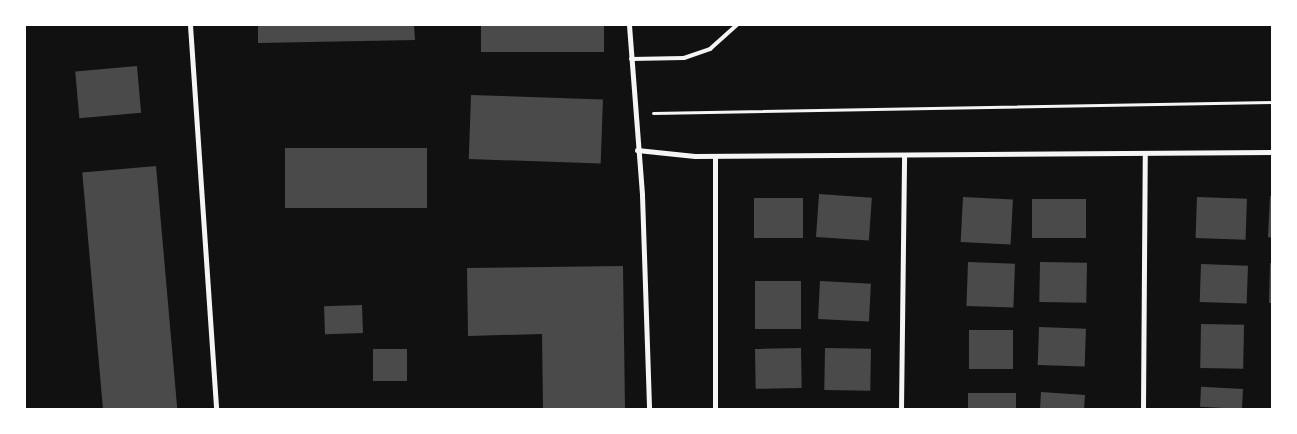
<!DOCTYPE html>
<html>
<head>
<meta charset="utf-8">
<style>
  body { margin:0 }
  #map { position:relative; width:1297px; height:434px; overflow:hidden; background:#111; font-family:Lato,sans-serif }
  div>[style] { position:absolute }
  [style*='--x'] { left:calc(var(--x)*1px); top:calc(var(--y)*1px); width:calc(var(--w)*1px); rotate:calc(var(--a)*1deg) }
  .building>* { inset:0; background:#4a4a4a; transform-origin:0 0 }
  .path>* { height:3px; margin:-1.5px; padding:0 1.5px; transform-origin:1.5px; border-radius:1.5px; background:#f5f5f5 }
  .service>* { height:4px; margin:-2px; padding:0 2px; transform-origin:2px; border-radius:2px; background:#f5f5f5 }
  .minor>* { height:5px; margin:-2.5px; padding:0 2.5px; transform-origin:2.5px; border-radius:2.5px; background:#f5f5f5 }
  span { translate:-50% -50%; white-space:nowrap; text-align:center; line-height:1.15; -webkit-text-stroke:4px #fff; paint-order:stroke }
  .frame { position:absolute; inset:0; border:26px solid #fff; pointer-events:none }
</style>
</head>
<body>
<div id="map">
  <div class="building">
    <div style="clip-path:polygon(258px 25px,414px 25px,415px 40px,258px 43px)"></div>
    <div style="left:481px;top:25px;width:123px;height:27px"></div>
    <div style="left:137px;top:66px;width:47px;height:62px;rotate:85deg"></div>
    <div style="left:471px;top:95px;width:132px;height:64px;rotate:2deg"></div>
    <div style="left:427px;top:148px;width:60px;height:142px;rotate:90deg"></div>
    <div style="left:156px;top:166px;width:244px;height:74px;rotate:85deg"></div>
    <div style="left:819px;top:194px;width:53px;height:43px;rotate:4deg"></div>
    <div style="clip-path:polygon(1270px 196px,1272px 196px,1272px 238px,1268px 237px)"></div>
    <div style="left:963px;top:197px;width:50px;height:45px;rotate:3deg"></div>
    <div style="left:1197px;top:197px;width:50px;height:41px;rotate:2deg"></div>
    <div style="left:803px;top:198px;width:40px;height:49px;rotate:90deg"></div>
    <div style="left:1032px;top:199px;width:54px;height:39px"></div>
    <div style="left:968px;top:262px;width:47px;height:44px;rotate:2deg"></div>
    <div style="left:1040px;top:262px;width:47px;height:40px;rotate:1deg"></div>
    <div style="clip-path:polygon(1270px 263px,1272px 263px,1272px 303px,1269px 303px)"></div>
    <div style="left:1201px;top:264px;width:47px;height:38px;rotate:2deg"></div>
    <div style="clip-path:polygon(623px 266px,625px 409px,543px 409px,542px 334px,468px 336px,467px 268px)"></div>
    <div style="left:801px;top:281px;width:48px;height:46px;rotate:90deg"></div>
    <div style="left:820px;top:281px;width:51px;height:38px;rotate:3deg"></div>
    <div style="left:362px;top:305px;width:28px;height:38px;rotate:88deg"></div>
    <div style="left:1201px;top:324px;width:43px;height:44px;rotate:1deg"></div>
    <div style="left:1039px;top:327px;width:47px;height:38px;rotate:2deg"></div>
    <div style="left:1013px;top:330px;width:39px;height:44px;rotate:90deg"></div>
    <div style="left:801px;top:348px;width:40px;height:46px;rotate:89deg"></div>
    <div style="left:825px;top:348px;width:46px;height:42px;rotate:1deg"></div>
    <div style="left:373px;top:349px;width:34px;height:32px"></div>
    <div style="left:1243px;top:389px;width:20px;height:42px;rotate:93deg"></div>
    <div style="clip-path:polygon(1041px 392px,1085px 395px,1084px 409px,1040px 409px)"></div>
    <div style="left:968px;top:393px;width:48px;height:16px"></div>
  </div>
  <div class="path">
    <div style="--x:653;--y:113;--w:619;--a:-1.02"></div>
  </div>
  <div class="service">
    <div style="--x:631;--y:59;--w:53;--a:-1.1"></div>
    <div style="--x:684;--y:58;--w:28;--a:-19"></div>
    <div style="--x:710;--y:49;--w:36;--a:-42"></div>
  </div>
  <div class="minor">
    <div style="--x:190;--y:25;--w:385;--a:86.1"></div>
    <div style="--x:629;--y:25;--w:170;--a:85.6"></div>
    <div style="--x:642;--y:195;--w:214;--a:88.1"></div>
    <div style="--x:637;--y:150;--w:58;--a:5.9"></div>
    <div style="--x:695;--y:156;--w:577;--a:-0.4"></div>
    <div style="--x:715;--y:409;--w:253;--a:-90"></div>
    <div style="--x:901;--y:409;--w:254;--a:-89.3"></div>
    <div style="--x:1143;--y:409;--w:256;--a:-89.6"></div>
  </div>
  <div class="frame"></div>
</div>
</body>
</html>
